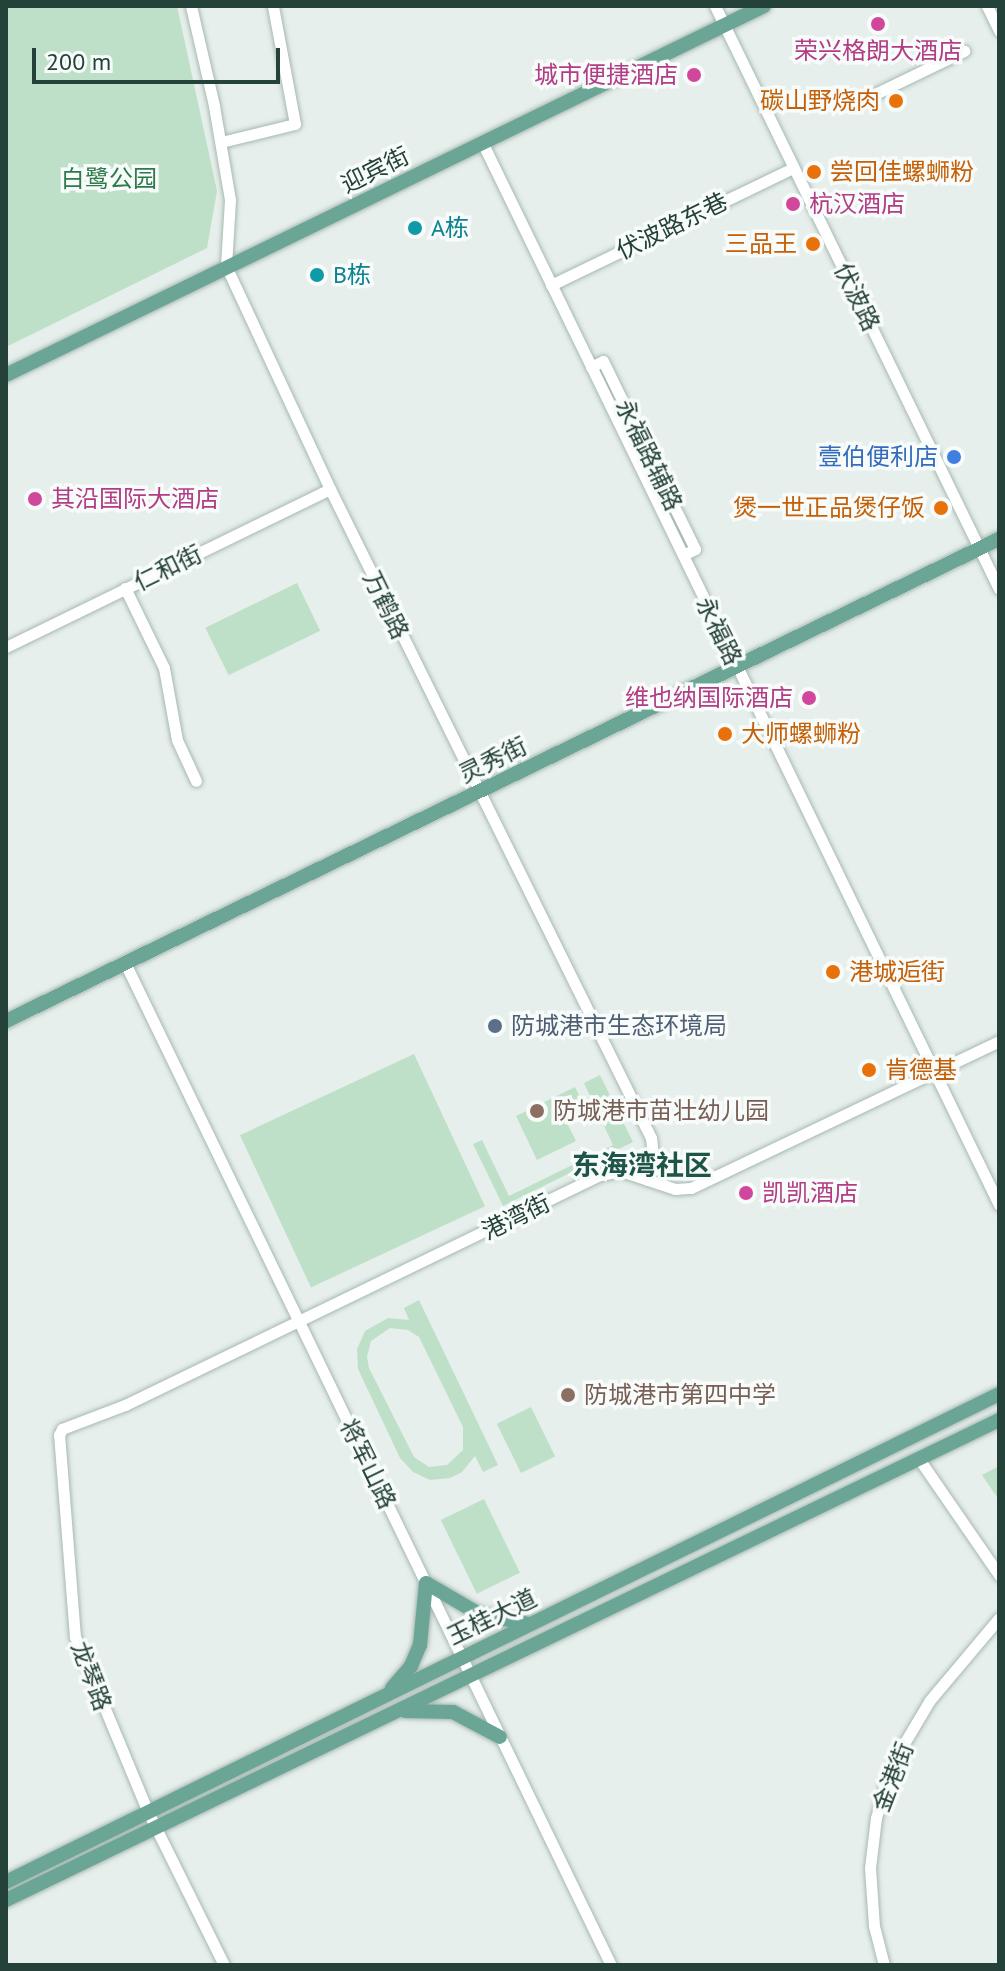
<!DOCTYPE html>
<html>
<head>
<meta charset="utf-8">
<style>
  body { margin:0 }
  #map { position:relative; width:1005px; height:1971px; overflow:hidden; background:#e6efeb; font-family:"PT Sans","Noto Sans SC",sans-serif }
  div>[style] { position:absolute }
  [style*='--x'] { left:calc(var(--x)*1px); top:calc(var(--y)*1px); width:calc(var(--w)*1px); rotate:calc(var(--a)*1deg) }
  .green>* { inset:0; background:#bfe0c8; transform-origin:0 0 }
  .roads { filter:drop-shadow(0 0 2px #a8b8b2) drop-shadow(0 0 2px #a8b8b2) }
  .minor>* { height:11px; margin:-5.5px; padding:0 5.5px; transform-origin:5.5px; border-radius:5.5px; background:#fff }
  .major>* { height:14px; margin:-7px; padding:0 7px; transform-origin:7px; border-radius:7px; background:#6aa596 }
  .dots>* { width:22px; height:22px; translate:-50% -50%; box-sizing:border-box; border:4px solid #f7fbf9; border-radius:50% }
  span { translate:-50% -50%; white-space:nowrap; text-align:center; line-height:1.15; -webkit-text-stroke:7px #f7fbf9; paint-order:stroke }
  .hotel-label { font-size:24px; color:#b23c85 }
  .right { translate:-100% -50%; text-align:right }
  .left { translate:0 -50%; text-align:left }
  .food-label { font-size:24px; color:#c56008 }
  .street-label { font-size:24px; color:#24423a }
  .park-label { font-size:24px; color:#2d7a4b }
  .culture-label { font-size:24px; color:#0d838f }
  .shop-label { font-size:24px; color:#366cbe }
  .service-label { font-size:24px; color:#4e5e75 }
  .education-label { font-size:24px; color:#785e54 }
  .quarter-label { font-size:28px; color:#1f5548; font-weight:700 }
  .frame { position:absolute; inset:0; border:8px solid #24423a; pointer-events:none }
  .scale { position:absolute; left:32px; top:48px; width:248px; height:36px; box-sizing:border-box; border:4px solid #24423a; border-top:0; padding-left:10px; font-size:24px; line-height:28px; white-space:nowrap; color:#24423a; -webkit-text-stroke:6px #f7fbf9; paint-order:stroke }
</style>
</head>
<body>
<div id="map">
  <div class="green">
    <div style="clip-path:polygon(6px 6px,177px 6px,217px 191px,207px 248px,6px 347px)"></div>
    <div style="left:297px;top:583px;width:53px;height:102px;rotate:64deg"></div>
    <div style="left:414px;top:1054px;width:168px;height:192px;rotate:65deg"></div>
    <div style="clip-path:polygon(600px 1075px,633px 1142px,503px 1206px,473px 1144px,482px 1140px,509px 1196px,613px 1145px,584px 1083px)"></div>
    <div style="clip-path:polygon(575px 1087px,586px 1109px,565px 1119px,576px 1141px,537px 1160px,516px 1116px)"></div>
    <div style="clip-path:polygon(evenodd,419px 1300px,498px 1465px,483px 1472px,475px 1456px,462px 1472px,450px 1478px,430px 1480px,413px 1472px,400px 1458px,358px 1369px,357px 1349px,365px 1331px,388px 1318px,409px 1320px,404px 1308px,419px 1300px,390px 1328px,408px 1330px,419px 1337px,463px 1427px,463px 1450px,447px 1465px,429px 1467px,414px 1457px,369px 1368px,367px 1357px,371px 1341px,390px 1328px)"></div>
    <div style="left:531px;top:1407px;width:55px;height:38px;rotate:64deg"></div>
    <div style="clip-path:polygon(999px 1466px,999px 1500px,982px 1475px)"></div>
    <div style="left:484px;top:1499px;width:82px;height:48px;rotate:64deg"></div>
  </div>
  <div class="roads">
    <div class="minor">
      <div style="--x:191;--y:6;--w:103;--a:77"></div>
      <div style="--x:214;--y:106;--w:95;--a:80.3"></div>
      <div style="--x:230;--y:200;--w:66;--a:93.5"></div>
      <div style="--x:226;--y:266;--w:246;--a:65"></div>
      <div style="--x:330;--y:489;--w:724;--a:63.68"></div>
      <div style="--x:651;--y:1138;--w:23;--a:83"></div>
      <div style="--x:654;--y:1161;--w:20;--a:110"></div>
      <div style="--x:715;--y:6;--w:648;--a:64.03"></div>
      <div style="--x:987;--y:6;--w:28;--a:64"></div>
      <div style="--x:877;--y:93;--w:97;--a:-25.8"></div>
      <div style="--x:221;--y:142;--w:76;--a:-13.7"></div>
      <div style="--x:295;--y:124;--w:120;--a:-100.6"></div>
      <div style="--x:482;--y:142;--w:1182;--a:64.06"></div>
      <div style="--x:551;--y:285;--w:269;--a:-25.8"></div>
      <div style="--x:591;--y:367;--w:13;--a:-27"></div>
      <div style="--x:603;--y:361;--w:123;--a:64.1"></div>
      <div style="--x:657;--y:472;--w:86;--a:63.7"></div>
      <div style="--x:695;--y:549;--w:13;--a:153"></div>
      <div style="--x:125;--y:588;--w:89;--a:64"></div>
      <div style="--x:164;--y:668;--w:73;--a:79.8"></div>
      <div style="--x:177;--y:740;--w:45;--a:65.1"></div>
      <div style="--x:6;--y:647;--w:360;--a:-26"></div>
      <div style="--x:125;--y:963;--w:1114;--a:64.13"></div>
      <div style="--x:919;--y:1459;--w:141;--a:55.4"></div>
      <div style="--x:224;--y:1965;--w:171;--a:-116.4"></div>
      <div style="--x:148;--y:1812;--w:190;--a:-112.6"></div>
      <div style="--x:75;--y:1637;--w:203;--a:-94.5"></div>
      <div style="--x:59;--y:1435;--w:7;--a:-63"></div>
      <div style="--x:62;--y:1429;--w:67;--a:-20.9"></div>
      <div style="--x:125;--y:1405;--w:528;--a:-25.84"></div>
      <div style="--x:600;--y:1175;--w:21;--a:-11"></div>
      <div style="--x:621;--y:1171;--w:57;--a:18.4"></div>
      <div style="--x:675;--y:1189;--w:16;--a:-4"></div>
      <div style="--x:691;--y:1188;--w:341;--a:-25.5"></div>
      <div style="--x:884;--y:1965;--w:40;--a:-104.4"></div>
      <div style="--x:874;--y:1926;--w:58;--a:-93.9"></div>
      <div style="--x:870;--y:1868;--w:50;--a:-83.2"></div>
      <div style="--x:876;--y:1818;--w:33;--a:-74"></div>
      <div style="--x:885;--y:1786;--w:31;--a:-69"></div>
      <div style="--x:896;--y:1757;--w:66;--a:-59.2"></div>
      <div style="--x:930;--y:1700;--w:107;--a:-49.9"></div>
    </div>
    <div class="major">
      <div style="--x:6;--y:375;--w:843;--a:-25.96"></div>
      <div style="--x:6;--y:1021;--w:1104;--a:-25.89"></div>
      <div style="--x:392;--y:1688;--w:29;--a:-49"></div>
      <div style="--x:411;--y:1666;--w:23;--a:-67"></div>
      <div style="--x:420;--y:1645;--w:62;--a:-84.5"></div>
      <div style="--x:426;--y:1583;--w:61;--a:30.3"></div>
      <div style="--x:479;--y:1614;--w:51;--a:11.3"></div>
      <div style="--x:405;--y:1711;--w:48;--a:1.2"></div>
      <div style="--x:453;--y:1712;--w:53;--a:28"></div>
      <div style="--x:6;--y:1882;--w:1106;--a:-26.17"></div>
      <div style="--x:6;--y:1900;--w:1103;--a:-25.8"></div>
    </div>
  </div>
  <div class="dots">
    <div style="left:878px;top:24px;background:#d1479c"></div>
    <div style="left:694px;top:75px;background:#d1479c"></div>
    <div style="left:896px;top:101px;background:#e8710a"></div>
    <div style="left:814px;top:172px;background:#e8710a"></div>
    <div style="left:793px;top:204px;background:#d1479c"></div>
    <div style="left:415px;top:228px;background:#0f9aa8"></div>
    <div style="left:813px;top:244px;background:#e8710a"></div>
    <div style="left:317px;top:275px;background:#0f9aa8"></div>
    <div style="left:954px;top:457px;background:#3f7fe0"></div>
    <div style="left:35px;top:499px;background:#d1479c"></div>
    <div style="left:941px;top:508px;background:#e8710a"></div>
    <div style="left:809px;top:698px;background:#d1479c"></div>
    <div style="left:725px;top:734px;background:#e8710a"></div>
    <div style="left:833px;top:972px;background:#e8710a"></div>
    <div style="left:495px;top:1026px;background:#5c6f8a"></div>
    <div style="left:869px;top:1070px;background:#e8710a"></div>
    <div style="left:537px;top:1111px;background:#8d6e63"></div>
    <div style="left:746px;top:1193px;background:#d1479c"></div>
    <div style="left:568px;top:1395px;background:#8d6e63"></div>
  </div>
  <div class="hotel-label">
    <span style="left:878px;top:51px">荣兴格朗大酒店</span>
    <span class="right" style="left:678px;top:75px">城市便捷酒店</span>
    <span class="left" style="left:809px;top:204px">杭汉酒店</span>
    <span class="left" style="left:51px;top:499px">其沿国际大酒店</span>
    <span class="right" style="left:793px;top:698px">维也纳国际酒店</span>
    <span class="left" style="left:762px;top:1193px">凯凯酒店</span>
  </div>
  <div class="food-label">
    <span class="right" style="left:880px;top:101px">碳山野烧肉</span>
    <span class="left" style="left:830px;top:172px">尝回佳螺蛳粉</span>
    <span class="right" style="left:797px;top:244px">三品王</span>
    <span class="right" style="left:925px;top:508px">煲一世正品煲仔饭</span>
    <span class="left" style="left:741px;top:734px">大师螺蛳粉</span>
    <span class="left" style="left:849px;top:972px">港城逅街</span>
    <span class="left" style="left:885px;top:1070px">肯德基</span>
  </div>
  <div class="street-label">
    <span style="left:375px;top:170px;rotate:-26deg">迎宾街</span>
    <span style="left:672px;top:226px;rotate:-26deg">伏波路东巷</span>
    <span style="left:857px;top:297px;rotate:64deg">伏波路</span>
    <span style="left:649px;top:455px;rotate:64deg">永福路辅路</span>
    <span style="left:168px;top:568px;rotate:-26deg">仁和街</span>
    <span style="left:386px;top:605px;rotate:64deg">万鹤路</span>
    <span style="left:719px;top:631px;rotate:64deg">永福路</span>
    <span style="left:493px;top:760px;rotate:-26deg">灵秀街</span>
    <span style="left:516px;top:1217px;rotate:-26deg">港湾街</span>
    <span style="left:368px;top:1464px;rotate:64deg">将军山路</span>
    <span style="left:492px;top:1617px;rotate:-26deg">玉桂大道</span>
    <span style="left:91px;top:1676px;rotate:69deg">龙琴路</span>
    <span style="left:893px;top:1777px;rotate:-69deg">金港街</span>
  </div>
  <div class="park-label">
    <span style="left:109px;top:179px">白鹭公园</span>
  </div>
  <div class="culture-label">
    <span class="left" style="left:431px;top:228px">A栋</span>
    <span class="left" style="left:333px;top:275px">B栋</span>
  </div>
  <div class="shop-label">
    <span class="right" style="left:938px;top:457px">壹伯便利店</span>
  </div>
  <div class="service-label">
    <span class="left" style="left:511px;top:1026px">防城港市生态环境局</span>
  </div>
  <div class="education-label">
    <span class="left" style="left:553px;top:1111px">防城港市苗壮幼儿园</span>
    <span class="left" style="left:584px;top:1395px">防城港市第四中学</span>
  </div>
  <div class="quarter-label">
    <span style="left:642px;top:1165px">东海湾社区</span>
  </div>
  <div class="frame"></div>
  <div class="scale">200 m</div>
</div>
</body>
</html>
